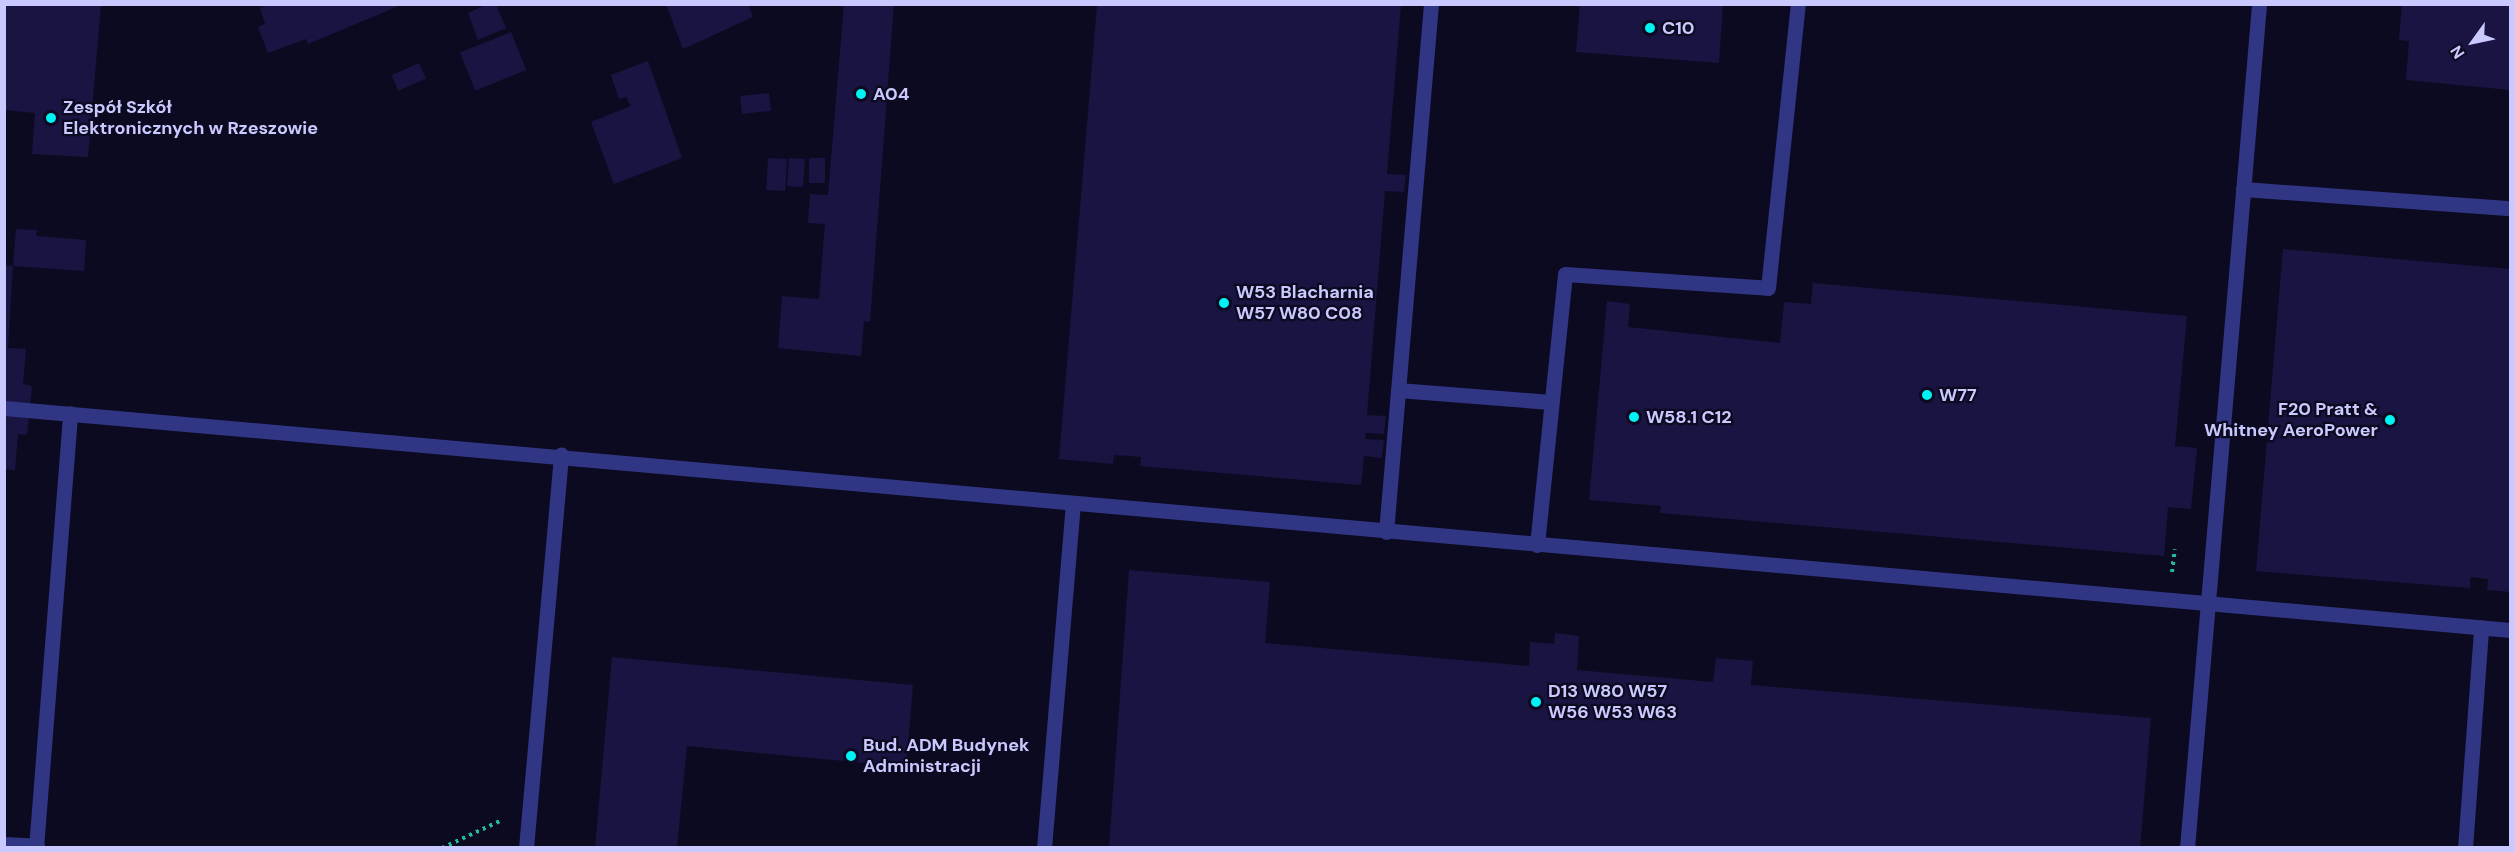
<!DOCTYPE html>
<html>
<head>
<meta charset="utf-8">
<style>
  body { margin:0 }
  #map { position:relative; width:2515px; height:852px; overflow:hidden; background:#0c0a20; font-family:"DM Sans",sans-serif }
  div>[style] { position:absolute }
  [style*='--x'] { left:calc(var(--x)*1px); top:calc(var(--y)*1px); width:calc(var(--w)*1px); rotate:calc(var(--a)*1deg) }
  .building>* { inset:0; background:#191442; transform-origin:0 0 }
  .path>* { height:4px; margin-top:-2px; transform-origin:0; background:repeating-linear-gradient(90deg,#21bba3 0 3px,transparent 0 7.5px) }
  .minor>* { height:15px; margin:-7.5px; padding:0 7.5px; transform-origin:7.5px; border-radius:7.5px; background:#303584 }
  .dots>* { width:16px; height:16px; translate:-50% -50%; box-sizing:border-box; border:3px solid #0c0a20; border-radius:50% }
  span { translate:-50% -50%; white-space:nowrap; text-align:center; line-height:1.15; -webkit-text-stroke:4.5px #0c0a20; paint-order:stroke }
  .poi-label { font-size:18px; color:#cac9ff; font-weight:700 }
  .left { translate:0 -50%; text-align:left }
  .right { translate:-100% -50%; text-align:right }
  .frame { position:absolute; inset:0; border:6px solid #cac9ff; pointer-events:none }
  .north { position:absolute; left:2443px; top:12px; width:60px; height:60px; -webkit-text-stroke:4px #0c0a20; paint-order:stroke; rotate:237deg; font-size:16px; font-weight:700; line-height:24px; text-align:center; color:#cac9ff }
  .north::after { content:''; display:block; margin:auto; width:21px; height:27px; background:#cac9ff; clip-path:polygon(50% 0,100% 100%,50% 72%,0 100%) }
</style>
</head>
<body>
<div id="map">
  <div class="building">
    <div style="clip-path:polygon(4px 4px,101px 4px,88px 157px,32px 154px,35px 113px,4px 110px)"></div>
    <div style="clip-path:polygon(488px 4px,496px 4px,506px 28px,478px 40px,468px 13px)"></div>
    <div style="clip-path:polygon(666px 4px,748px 4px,753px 17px,683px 49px)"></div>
    <div style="clip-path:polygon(844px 4px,894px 4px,870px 322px,864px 321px,861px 356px,778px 348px,782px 296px,819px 299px,825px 224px,808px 223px,810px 194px,828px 195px)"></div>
    <div style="clip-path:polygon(1580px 4px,1723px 4px,1719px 63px,1576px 52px)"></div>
    <div style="clip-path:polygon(2402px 4px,2510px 4px,2510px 90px,2406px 80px,2409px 41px,2399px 40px)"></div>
    <div style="clip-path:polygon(270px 5px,401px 5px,308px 44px,306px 39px,268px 53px,258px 27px,265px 24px,260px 8px)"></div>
    <div style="clip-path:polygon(1097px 5px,1401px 5px,1387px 174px,1406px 175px,1404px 192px,1385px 191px,1367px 415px,1386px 416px,1384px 434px,1366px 433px,1365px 439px,1384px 440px,1382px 458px,1364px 456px,1361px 485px,1140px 466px,1141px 457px,1129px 456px,1114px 455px,1113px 464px,1059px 459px)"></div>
    <div style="left:511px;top:32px;width:41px;height:55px;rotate:68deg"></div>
    <div style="clip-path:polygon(648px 61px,682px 158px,614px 184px,591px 122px,631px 106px,626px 97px,619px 99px,611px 75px)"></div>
    <div style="left:419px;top:63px;width:17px;height:30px;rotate:66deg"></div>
    <div style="left:769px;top:93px;width:18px;height:29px;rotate:84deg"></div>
    <div style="left:768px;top:158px;width:19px;height:32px;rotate:3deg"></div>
    <div style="left:789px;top:158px;width:16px;height:28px;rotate:4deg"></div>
    <div style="left:809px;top:158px;width:16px;height:25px"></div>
    <div style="clip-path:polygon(16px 229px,37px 230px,36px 236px,86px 240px,84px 271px,13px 266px)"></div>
    <div style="clip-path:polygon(2283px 249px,2510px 269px,2510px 592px,2487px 590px,2488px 579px,2470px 577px,2470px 588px,2256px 571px)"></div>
    <div style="clip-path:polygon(4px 265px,13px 266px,8px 348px,26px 349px,23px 384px,32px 386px,27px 435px,18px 434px,15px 470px,4px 469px)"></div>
    <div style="clip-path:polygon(1813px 283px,2187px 316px,2175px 446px,2197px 448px,2191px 509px,2168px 507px,2164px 556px,1660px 513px,1661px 506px,1589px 500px,1607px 301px,1630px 304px,1628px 327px,1780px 343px,1784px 302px,1811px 304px)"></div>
    <div style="clip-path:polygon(1129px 570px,1270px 582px,1265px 643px,1529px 666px,1530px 642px,1554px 644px,1555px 633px,1579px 636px,1577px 670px,1713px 682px,1716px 658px,1753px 661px,1751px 685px,2151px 718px,2140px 848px,1109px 848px)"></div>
    <div style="clip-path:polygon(612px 657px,913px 685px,906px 767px,687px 746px,677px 848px,595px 848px)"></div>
  </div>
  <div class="path">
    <div style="--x:2172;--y:572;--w:23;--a:-83"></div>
    <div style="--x:442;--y:848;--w:66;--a:-25"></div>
  </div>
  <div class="minor">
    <div style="--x:2243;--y:189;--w:268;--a:4.1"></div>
    <div style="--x:1398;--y:390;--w:153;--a:4.5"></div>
    <div style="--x:4;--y:408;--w:2516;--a:5.06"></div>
    <div style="--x:1386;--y:532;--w:530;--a:-85.13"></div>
    <div style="--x:1537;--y:545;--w:272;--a:-84.1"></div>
    <div style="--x:1565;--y:274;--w:203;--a:3.9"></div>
    <div style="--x:1768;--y:288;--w:286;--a:-84"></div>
    <div style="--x:4;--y:844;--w:33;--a:3"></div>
    <div style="--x:36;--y:848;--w:436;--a:-85.5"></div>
    <div style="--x:526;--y:848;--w:395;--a:-84.9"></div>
    <div style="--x:1044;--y:848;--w:346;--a:-85.2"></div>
    <div style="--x:2187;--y:848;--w:847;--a:-85.12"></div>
    <div style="--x:2465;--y:848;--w:221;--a:-85.8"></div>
  </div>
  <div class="dots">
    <div style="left:1650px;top:28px;background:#00f3f4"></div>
    <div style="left:861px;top:94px;background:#00f3f4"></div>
    <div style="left:51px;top:118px;background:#00f3f4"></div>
    <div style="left:1224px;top:303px;background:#00f3f4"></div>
    <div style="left:1927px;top:395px;background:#00f3f4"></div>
    <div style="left:1634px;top:417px;background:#00f3f4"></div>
    <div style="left:2390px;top:420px;background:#00f3f4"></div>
    <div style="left:1536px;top:702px;background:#00f3f4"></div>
    <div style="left:851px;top:756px;background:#00f3f4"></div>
  </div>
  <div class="poi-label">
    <span class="left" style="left:1662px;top:28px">C10</span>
    <span class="left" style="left:873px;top:94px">A04</span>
    <span class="left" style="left:63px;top:118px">Zespół Szkół<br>Elektronicznych w Rzeszowie</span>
    <span class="left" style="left:1236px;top:303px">W53 Blacharnia<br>W57 W80 C08</span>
    <span class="left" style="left:1939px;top:395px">W77</span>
    <span class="right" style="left:2378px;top:420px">F20 Pratt &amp;<br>Whitney AeroPower</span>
    <span class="left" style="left:1646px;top:417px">W58.1 C12</span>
    <span class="left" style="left:1548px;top:702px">D13 W80 W57<br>W56 W53 W63</span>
    <span class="left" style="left:863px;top:756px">Bud. ADM Budynek<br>Administracji</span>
  </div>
  <div class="frame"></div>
  <div class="north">N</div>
</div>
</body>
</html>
